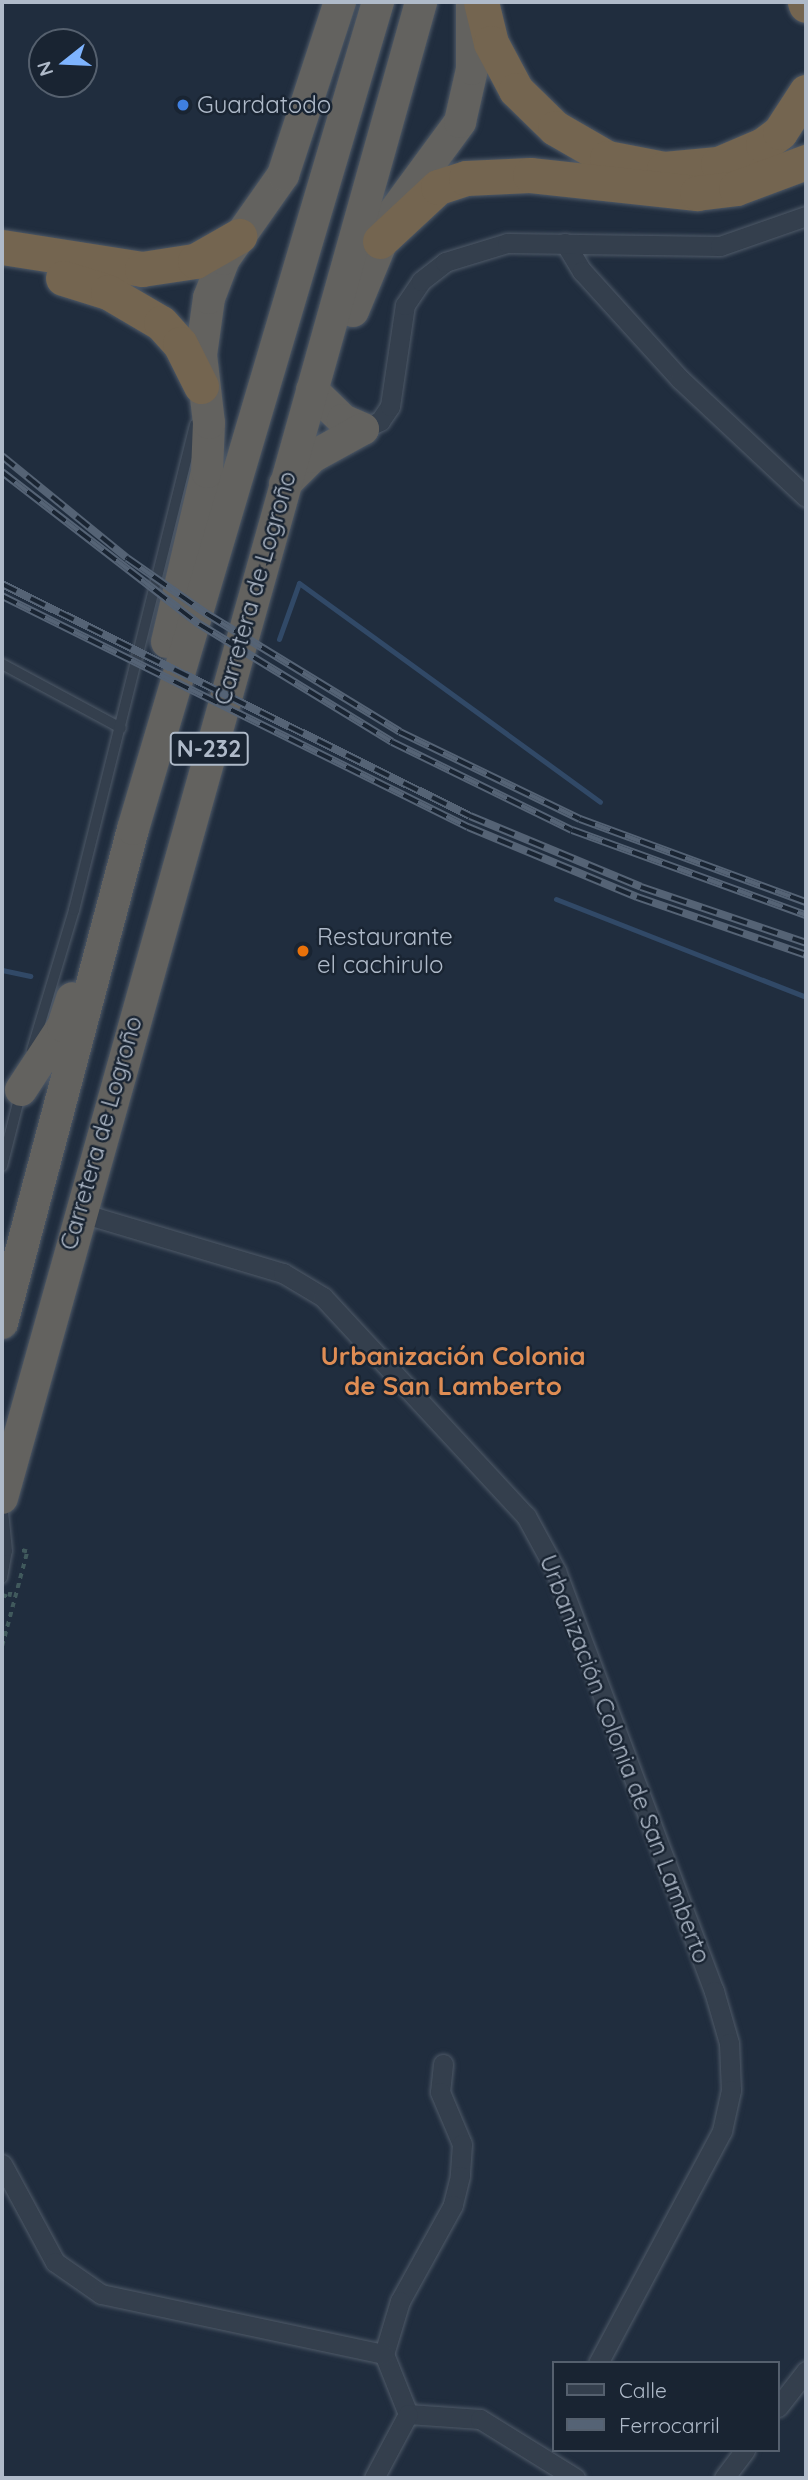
<!DOCTYPE html>
<html>
<head>
<meta charset="utf-8">
<style>
  body { margin:0 }
  #map { position:relative; width:808px; height:2480px; overflow:hidden; background:#202d3e; font-family:Quicksand,sans-serif }
  div>[style] { position:absolute }
  [style*='--x'] { left:calc(var(--x)*1px); top:calc(var(--y)*1px); width:calc(var(--w)*1px); rotate:calc(var(--a)*1deg) }
  .stream>* { height:5px; margin:-2.5px; padding:0 2.5px; transform-origin:2.5px; border-radius:2.5px; background:#314967 }
  .path>* { height:3.5px; margin-top:-1.75px; transform-origin:0; background:repeating-linear-gradient(90deg,#40595c 0 5px,transparent 0 10px) }
  .roads { filter:drop-shadow(0 0 2px #4f5a68) drop-shadow(0 0 2px #4f5a68) }
  .service>* { height:10px; margin:-5px; padding:0 5px; transform-origin:5px; border-radius:5px; background:#343f4d }
  .minor>* { height:19px; margin:-9.5px; padding:0 9.5px; transform-origin:9.5px; border-radius:9.5px; background:#343f4d }
  .trunk>* { height:32px; margin:-16px; padding:0 16px; transform-origin:16px; border-radius:16px; background:#63625f }
  .motorway>* { height:35px; margin:-17.5px; padding:0 17.5px; transform-origin:17.5px; border-radius:17.5px; background:#746550 }
  .rail>* { height:8px; margin-top:-4px; transform-origin:0; background:repeating-linear-gradient(90deg,#192432 0 16px,#556375 0 32px); box-sizing:border-box; border-block:2px solid #556375 }
  .dots>* { width:19px; height:19px; translate:-50% -50%; box-sizing:border-box; border:4px solid #192432; border-radius:50% }
  span { translate:-50% -50%; white-space:nowrap; text-align:center; line-height:1.15; -webkit-text-stroke:5px #192432; paint-order:stroke }
  .shield-label span { padding:2px 5px; background:#192432; border:2px solid; border-radius:5px; -webkit-text-stroke-width:0 }
  .shield-label { font-size:23px; color:#afbac9; font-weight:700 }
  .poi-label { font-size:24px; color:#afbac9 }
  .left { translate:0 -50%; text-align:left }
  .street-label { font-size:24px; color:#afbac9 }
  .neighbourhood-label { font-size:26px; color:#df8d54; font-weight:700 }
  .frame { position:absolute; inset:0; border:4px solid #afbac9; pointer-events:none }
  .legend { position:absolute; left:552px; top:2361px; width:228px; height:91px; box-sizing:border-box; background:#192432; border:2px solid #55606e; margin:0; padding:9px 12px; list-style:none; font-size:21px; color:#afbac9 }
  .legend li { display:flex; align-items:center; gap:14px; height:35px }
  .legend b { width:35px; border:2px solid #55606e }
  .north { position:absolute; left:28px; top:28px; width:70px; height:70px; box-sizing:border-box; background:#192432; border:2px solid #55606e; border-radius:50%; rotate:252deg; font-size:19px; font-weight:700; line-height:28px; text-align:center; color:#afbac9 }
  .north::after { content:''; display:block; margin:auto; width:24px; height:32px; background:#7eb4ff; clip-path:polygon(50% 0,100% 100%,50% 72%,0 100%) }
</style>
</head>
<body>
<div id="map">
  <div class="stream">
    <div style="--x:279;--y:639;--w:59;--a:-70.3"></div>
    <div style="--x:299;--y:583;--w:372;--a:36"></div>
    <div style="--x:556;--y:899;--w:269;--a:21.4"></div>
    <div style="--x:2;--y:970;--w:29;--a:12"></div>
  </div>
  <div class="path">
    <div style="--x:2;--y:1595;--w:7;--a:16"></div>
    <div style="--x:9;--y:1597;--w:9;--a:-77"></div>
    <div style="--x:2;--y:1646;--w:97;--a:-75.1"></div>
    <div style="--x:27;--y:1552;--w:7;--a:-164"></div>
  </div>
  <div class="roads">
    <div class="service">
      <div style="--x:2;--y:664;--w:135;--a:28.3"></div>
      <div style="--x:32;--y:1050;--w:146;--a:-73.3"></div>
      <div style="--x:74;--y:910;--w:500;--a:-76"></div>
      <div style="--x:2;--y:1166;--w:73;--a:-75.8"></div>
      <div style="--x:2;--y:1578;--w:27;--a:-80"></div>
      <div style="--x:7;--y:1551;--w:49;--a:-95.8"></div>
    </div>
    <div class="minor">
      <div style="--x:565;--y:243;--w:33;--a:59"></div>
      <div style="--x:582;--y:271;--w:146;--a:47.8"></div>
      <div style="--x:680;--y:379;--w:173;--a:43.1"></div>
      <div style="--x:363;--y:429;--w:19;--a:-25"></div>
      <div style="--x:380;--y:421;--w:18;--a:-56"></div>
      <div style="--x:390;--y:406;--w:102;--a:-81.6"></div>
      <div style="--x:405;--y:305;--w:29;--a:-56"></div>
      <div style="--x:421;--y:281;--w:31;--a:-38"></div>
      <div style="--x:445;--y:262;--w:65;--a:-17"></div>
      <div style="--x:507;--y:243;--w:213;--a:0.8"></div>
      <div style="--x:720;--y:246;--w:91;--a:-19.2"></div>
      <div style="--x:78;--y:1212;--w:214;--a:16.6"></div>
      <div style="--x:283;--y:1273;--w:47;--a:31"></div>
      <div style="--x:323;--y:1297;--w:299;--a:47.2"></div>
      <div style="--x:526;--y:1516;--w:63;--a:61.4"></div>
      <div style="--x:556;--y:1571;--w:449;--a:69.4"></div>
      <div style="--x:714;--y:1991;--w:54;--a:73.9"></div>
      <div style="--x:729;--y:2043;--w:47;--a:87.6"></div>
      <div style="--x:731;--y:2090;--w:42;--a:102.4"></div>
      <div style="--x:722;--y:2131;--w:263;--a:118.1"></div>
      <div style="--x:443;--y:2064;--w:28;--a:96"></div>
      <div style="--x:440;--y:2092;--w:56;--a:67.1"></div>
      <div style="--x:462;--y:2144;--w:32;--a:94"></div>
      <div style="--x:460;--y:2176;--w:30;--a:104"></div>
      <div style="--x:453;--y:2205;--w:110;--a:118.9"></div>
      <div style="--x:400;--y:2301;--w:55;--a:106.8"></div>
      <div style="--x:384;--y:2354;--w:65;--a:68.2"></div>
      <div style="--x:408;--y:2414;--w:72;--a:4"></div>
      <div style="--x:480;--y:2419;--w:112;--a:31.8"></div>
      <div style="--x:2;--y:2164;--w:111;--a:61.6"></div>
      <div style="--x:55;--y:2262;--w:56;--a:34.8"></div>
      <div style="--x:101;--y:2294;--w:289;--a:12"></div>
      <div style="--x:778;--y:2407;--w:46;--a:-52.1"></div>
      <div style="--x:374;--y:2478;--w:72;--a:-62"></div>
      <div style="--x:724;--y:2478;--w:35;--a:-53"></div>
    </div>
    <div class="trunk">
      <div style="--x:353;--y:311;--w:107;--a:-67.5"></div>
      <div style="--x:394;--y:212;--w:112;--a:-53.7"></div>
      <div style="--x:460;--y:122;--w:54;--a:-77.2"></div>
      <div style="--x:472;--y:69;--w:67;--a:-90"></div>
      <div style="--x:312;--y:390;--w:43;--a:44.1"></div>
      <div style="--x:343;--y:420;--w:22;--a:24"></div>
      <div style="--x:285;--y:484;--w:38;--a:-45"></div>
      <div style="--x:312;--y:457;--w:58;--a:-28.8"></div>
      <div style="--x:167;--y:642;--w:175;--a:-76.8"></div>
      <div style="--x:207;--y:472;--w:49;--a:-87.7"></div>
      <div style="--x:209;--y:423;--w:68;--a:-96.7"></div>
      <div style="--x:201;--y:355;--w:58;--a:-82"></div>
      <div style="--x:209;--y:298;--w:42;--a:-69"></div>
      <div style="--x:224;--y:259;--w:103;--a:-54.9"></div>
      <div style="--x:283;--y:175;--w:182;--a:-71.8"></div>
      <div style="--x:21;--y:1090;--w:77;--a:-56.7"></div>
      <div style="--x:63;--y:1026;--w:29;--a:-72"></div>
      <div style="--x:2;--y:1323;--w:511;--a:-75.15"></div>
      <div style="--x:133;--y:829;--w:863;--a:-73.5"></div>
      <div style="--x:2;--y:1498;--w:1554;--a:-74.35"></div>
    </div>
    <div class="motorway">
      <div style="--x:481;--y:2;--w:42;--a:76.3"></div>
      <div style="--x:491;--y:43;--w:53;--a:62"></div>
      <div style="--x:516;--y:90;--w:54;--a:44.3"></div>
      <div style="--x:555;--y:128;--w:60;--a:30"></div>
      <div style="--x:607;--y:158;--w:58;--a:10.9"></div>
      <div style="--x:664;--y:169;--w:54;--a:-5.3"></div>
      <div style="--x:718;--y:164;--w:49;--a:-22.9"></div>
      <div style="--x:763;--y:145;--w:21;--a:-37"></div>
      <div style="--x:780;--y:132;--w:48;--a:-57"></div>
      <div style="--x:805;--y:2;--w:3;--a:72"></div>
      <div style="--x:380;--y:241;--w:79;--a:-43"></div>
      <div style="--x:438;--y:187;--w:29;--a:-18"></div>
      <div style="--x:466;--y:178;--w:64;--a:-2.7"></div>
      <div style="--x:530;--y:175;--w:168;--a:6.2"></div>
      <div style="--x:697;--y:193;--w:39;--a:-7"></div>
      <div style="--x:736;--y:188;--w:75;--a:-20.4"></div>
      <div style="--x:2;--y:247;--w:142;--a:8.9"></div>
      <div style="--x:142;--y:269;--w:54;--a:-8.6"></div>
      <div style="--x:195;--y:261;--w:51;--a:-29.6"></div>
      <div style="--x:63;--y:278;--w:47;--a:17.3"></div>
      <div style="--x:108;--y:292;--w:61;--a:30.3"></div>
      <div style="--x:161;--y:323;--w:28;--a:48"></div>
      <div style="--x:180;--y:344;--w:47;--a:63.4"></div>
    </div>
  </div>
  <div class="rail">
    <div style="--x:2;--y:456;--w:161;--a:39.2"></div>
    <div style="--x:127;--y:558;--w:98;--a:35"></div>
    <div style="--x:207;--y:614;--w:226;--a:31.4"></div>
    <div style="--x:400;--y:732;--w:200;--a:25.8"></div>
    <div style="--x:580;--y:819;--w:241;--a:20.2"></div>
    <div style="--x:2;--y:472;--w:249;--a:37.7"></div>
    <div style="--x:199;--y:624;--w:226;--a:31.4"></div>
    <div style="--x:392;--y:742;--w:200;--a:26.1"></div>
    <div style="--x:572;--y:830;--w:249;--a:20"></div>
    <div style="--x:2;--y:584;--w:522;--a:26.37"></div>
    <div style="--x:470;--y:816;--w:185;--a:22.5"></div>
    <div style="--x:641;--y:887;--w:174;--a:18.7"></div>
    <div style="--x:2;--y:596;--w:520;--a:26.37"></div>
    <div style="--x:468;--y:827;--w:183;--a:22.5"></div>
    <div style="--x:637;--y:897;--w:179;--a:18.9"></div>
  </div>
  <div class="dots">
    <div style="left:183px;top:105px;background:#3f7fe0"></div>
    <div style="left:303px;top:951px;background:#e8710a"></div>
  </div>
  <div class="shield-label">
    <span style="left:209px;top:749px">N-232</span>
  </div>
  <div class="poi-label">
    <span class="left" style="left:197px;top:105px">Guardatodo</span>
    <span class="left" style="left:317px;top:951px">Restaurante<br>el cachirulo</span>
  </div>
  <div class="street-label">
    <span style="left:255px;top:588px;rotate:-74deg">Carretera de Logroño</span>
    <span style="left:101px;top:1133px;rotate:-74deg">Carretera de Logroño</span>
    <span style="left:625px;top:1759px;rotate:69deg">Urbanización Colonia de San Lamberto</span>
  </div>
  <div class="neighbourhood-label">
    <span style="left:453px;top:1371px">Urbanización Colonia<br>de San Lamberto</span>
  </div>
  <div class="frame"></div>
  <ul class="legend">
  <li><b style="height:9px;background:#343f4d"></b>Calle</li>
  <li><b style="height:9px;background:#556375"></b>Ferrocarril</li>
  </ul>
  <div class="north">N</div>
</div>
</body>
</html>
